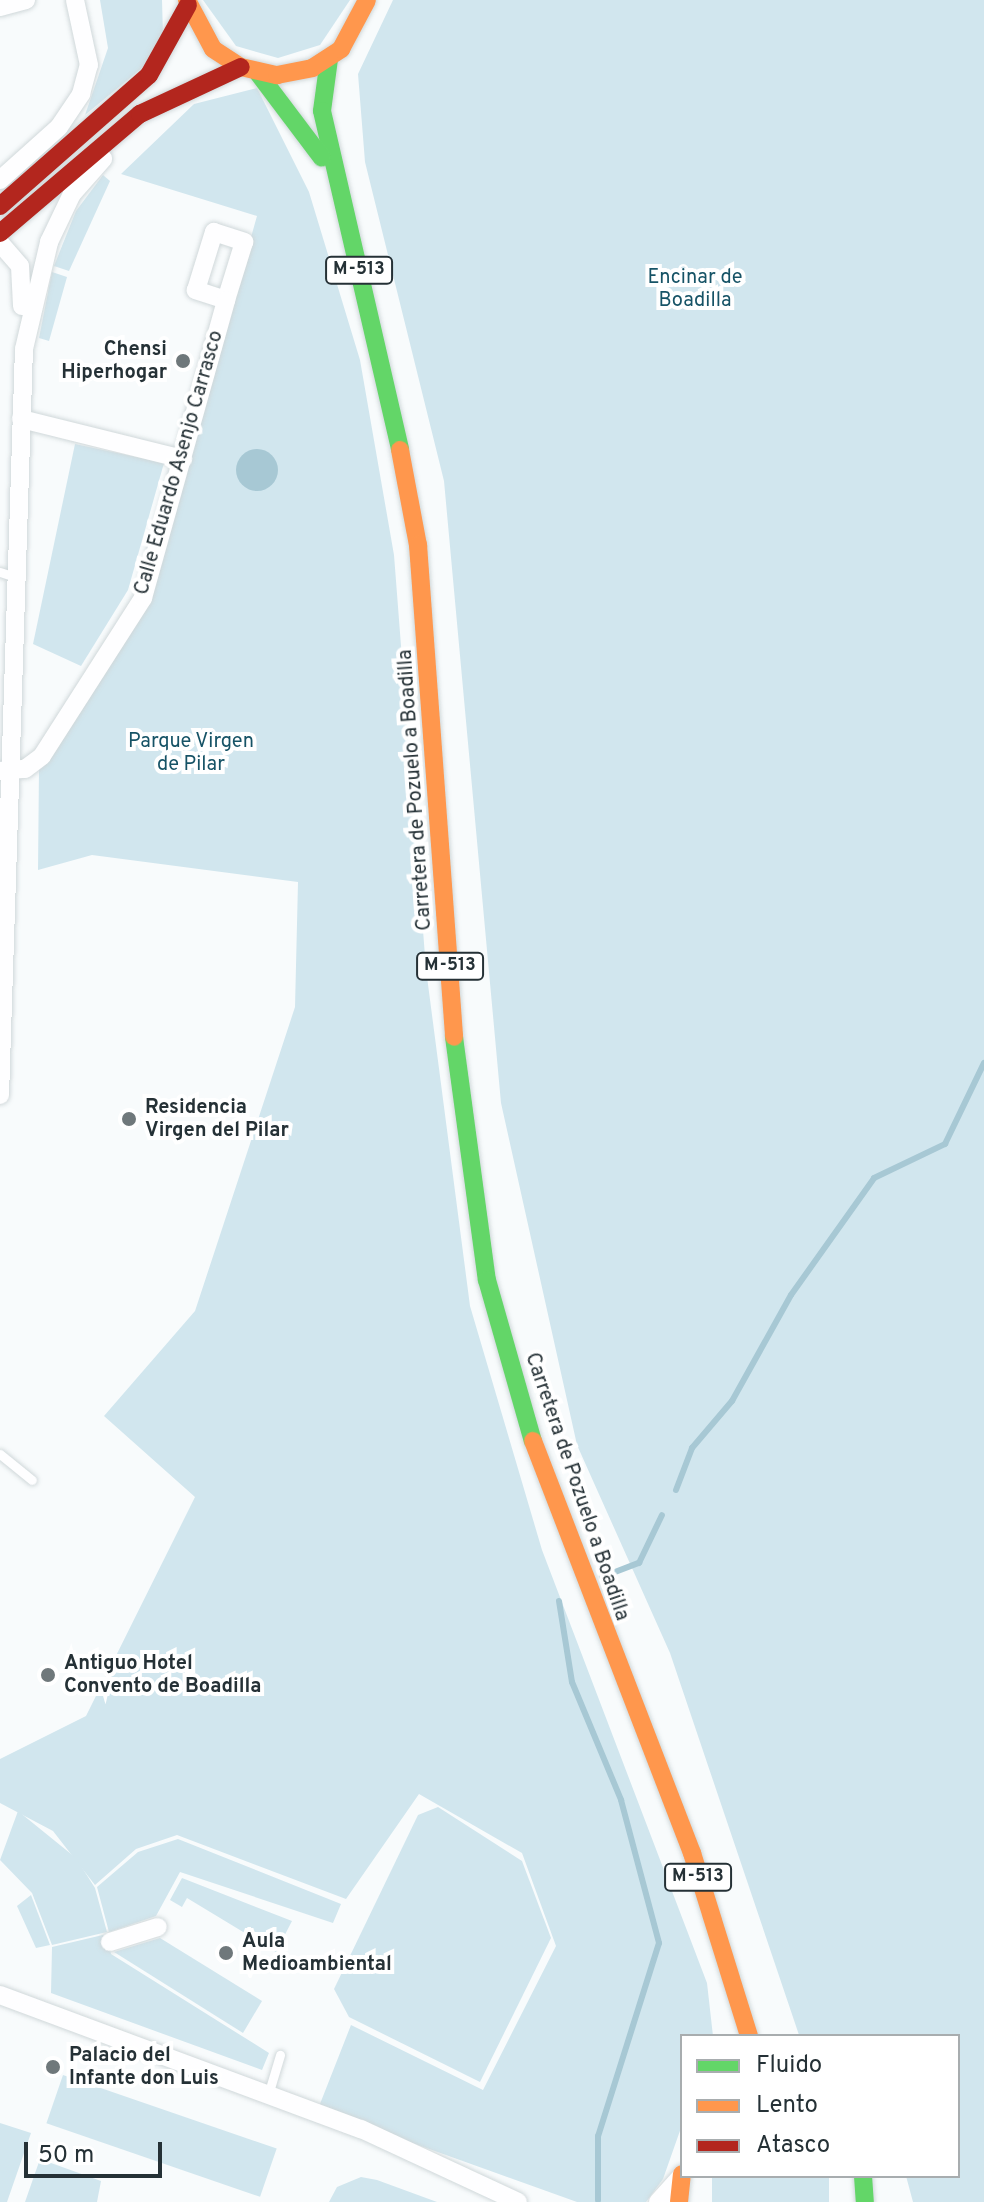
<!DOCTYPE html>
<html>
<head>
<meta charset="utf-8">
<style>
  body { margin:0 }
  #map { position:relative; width:984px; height:2202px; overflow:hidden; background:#f8fbfc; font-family:Overpass,sans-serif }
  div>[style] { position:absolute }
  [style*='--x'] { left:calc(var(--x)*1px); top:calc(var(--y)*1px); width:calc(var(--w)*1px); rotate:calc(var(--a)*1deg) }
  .green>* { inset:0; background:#d1e6ee; transform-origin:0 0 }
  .water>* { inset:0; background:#a7c8d4 }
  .round { border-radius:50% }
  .stream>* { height:6px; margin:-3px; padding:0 3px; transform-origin:3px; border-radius:3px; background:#a7c8d4 }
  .roads { filter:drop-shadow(0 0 2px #d0d8da) drop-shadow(0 0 2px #d0d8da) }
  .lane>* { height:9px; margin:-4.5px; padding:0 4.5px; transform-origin:4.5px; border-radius:4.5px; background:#fefeff }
  .street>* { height:18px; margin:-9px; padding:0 9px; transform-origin:9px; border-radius:9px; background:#fefeff }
  .fast>* { height:18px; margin:-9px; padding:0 9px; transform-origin:9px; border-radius:9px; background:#63d668 }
  .slow>* { height:18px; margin:-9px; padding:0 9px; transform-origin:9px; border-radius:9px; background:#ff974d }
  .jam>* { height:18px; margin:-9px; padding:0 9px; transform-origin:9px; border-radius:9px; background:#b3261e }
  .dots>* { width:22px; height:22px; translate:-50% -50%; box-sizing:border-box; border:4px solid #fff; border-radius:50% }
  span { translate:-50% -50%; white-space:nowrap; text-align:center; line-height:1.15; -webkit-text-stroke:8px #fff; paint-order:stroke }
  .shield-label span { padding:2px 6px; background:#fff; border:2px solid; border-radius:6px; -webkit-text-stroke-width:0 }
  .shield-label { font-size:18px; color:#253136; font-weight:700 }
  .park-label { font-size:20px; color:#165366 }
  .poi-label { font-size:20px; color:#253136; font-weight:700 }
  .right { translate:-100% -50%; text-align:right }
  .left { translate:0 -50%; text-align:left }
  .street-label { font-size:20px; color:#253136 }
  .legend { position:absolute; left:680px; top:2034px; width:280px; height:144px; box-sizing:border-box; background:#fff; border:2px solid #a8adaf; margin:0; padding:10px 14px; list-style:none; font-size:24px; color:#253136 }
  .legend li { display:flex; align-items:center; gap:16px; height:40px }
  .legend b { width:40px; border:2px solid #a8adaf }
  .scale { position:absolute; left:24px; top:2142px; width:138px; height:36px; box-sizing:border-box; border:4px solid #253136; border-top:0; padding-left:10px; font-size:24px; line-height:28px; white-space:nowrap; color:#253136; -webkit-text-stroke:6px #fff; paint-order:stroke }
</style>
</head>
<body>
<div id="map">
  <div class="green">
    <div style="clip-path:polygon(100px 0,162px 0,163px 36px,148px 63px,85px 115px,108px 48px)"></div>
    <div style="clip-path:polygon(203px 0,350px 0,320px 45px,278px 58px,236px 46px)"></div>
    <div style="clip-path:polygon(393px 0,984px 0,984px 2202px,913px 2202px,906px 2176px,958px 2176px,958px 2036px,799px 2035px,670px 1653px,577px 1445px,501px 1103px,444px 481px,365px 162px,358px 74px)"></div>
    <div style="clip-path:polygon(257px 88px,309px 192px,360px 360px,394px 555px,426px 969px,470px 1306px,542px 1550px,707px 1983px,713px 2036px,682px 2036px,682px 2125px,663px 2179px,646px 2202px,577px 2202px,318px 2109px,351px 2025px,483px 2090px,556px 1946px,522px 1853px,419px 1794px,346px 1899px,177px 1835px,136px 1849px,95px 1885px,53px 1831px,0 1803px,0 1759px,86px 1716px,195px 1497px,104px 1416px,195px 1311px,295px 1007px,298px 882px,92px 855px,38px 870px,39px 767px,148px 602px,257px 216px,121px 174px,194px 104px)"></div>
    <div style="clip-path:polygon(103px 175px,110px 181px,69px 271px,54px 266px,76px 211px)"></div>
    <div style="clip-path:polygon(52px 272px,67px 277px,49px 341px,39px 338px)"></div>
    <div style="clip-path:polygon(75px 444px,164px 463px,128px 590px,81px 666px,33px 644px)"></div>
    <div style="clip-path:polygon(438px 1807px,522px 1861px,551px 1938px,480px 2082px,349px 2017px,334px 1989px,418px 1815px)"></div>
    <div style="clip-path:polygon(18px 1811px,76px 1858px,95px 1888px,107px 1932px,52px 1945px,32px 1893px,0 1860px)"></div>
    <div style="clip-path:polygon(178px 1839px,341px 1904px,333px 1923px,180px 1872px,156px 1916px,109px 1932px,97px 1887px,138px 1852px)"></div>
    <div style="clip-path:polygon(182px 1878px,292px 1921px,276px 1952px,187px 1898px,182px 1907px,170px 1900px)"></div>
    <div style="clip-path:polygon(31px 1895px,50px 1945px,36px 1948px,17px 1906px)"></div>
    <div style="clip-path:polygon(107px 1934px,111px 1954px,269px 2053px,262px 2070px,51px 1993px,52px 1947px)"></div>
    <div style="clip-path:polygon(160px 1938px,262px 2001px,243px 2033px,114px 1952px)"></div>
    <div style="left:63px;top:2075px;width:226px;height:51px;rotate:19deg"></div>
    <div style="clip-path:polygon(0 2123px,31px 2133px,7px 2202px,0 2202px)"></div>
    <div style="clip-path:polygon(40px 2159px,101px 2181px,97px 2202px,25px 2202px)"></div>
    <div style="left:712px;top:2176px;width:117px;height:26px"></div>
    <div style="clip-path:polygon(361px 2177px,377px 2180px,437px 2202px,329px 2202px,337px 2187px)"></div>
  </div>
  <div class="water">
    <div class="round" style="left:236px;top:449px;width:42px;height:42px"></div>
  </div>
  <div class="stream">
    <div style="--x:676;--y:1490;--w:45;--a:-69.1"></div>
    <div style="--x:692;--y:1448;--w:62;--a:-49.6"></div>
    <div style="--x:732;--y:1401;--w:121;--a:-60.9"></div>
    <div style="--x:791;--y:1295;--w:143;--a:-54.6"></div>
    <div style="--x:874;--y:1178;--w:79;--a:-25.6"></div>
    <div style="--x:945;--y:1144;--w:90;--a:-64.3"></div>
    <div style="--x:602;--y:1577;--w:40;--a:-21"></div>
    <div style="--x:639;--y:1563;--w:53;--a:-64.4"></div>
    <div style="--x:559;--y:1601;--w:82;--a:80.9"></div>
    <div style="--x:572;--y:1682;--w:128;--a:67.4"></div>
    <div style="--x:621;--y:1800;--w:148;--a:75.1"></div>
    <div style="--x:659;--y:1943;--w:202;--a:107.5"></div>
    <div style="--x:598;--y:2136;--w:64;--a:90"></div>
  </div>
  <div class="roads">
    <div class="lane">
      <div style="--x:0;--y:572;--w:20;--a:18"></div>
      <div style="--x:0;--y:1454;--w:41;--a:39.1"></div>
      <div style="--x:268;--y:2095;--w:42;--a:-73.3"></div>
    </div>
    <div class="street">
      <div style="--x:0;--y:7;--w:27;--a:-15"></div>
      <div style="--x:0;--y:180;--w:79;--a:-41.9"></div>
      <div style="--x:59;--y:127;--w:40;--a:-56"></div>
      <div style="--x:81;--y:94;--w:30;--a:-75"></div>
      <div style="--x:89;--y:65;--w:66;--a:-102.2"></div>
      <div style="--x:214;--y:232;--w:32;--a:18"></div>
      <div style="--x:244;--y:242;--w:61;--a:107.2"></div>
      <div style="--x:226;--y:300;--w:32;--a:-162"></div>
      <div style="--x:196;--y:290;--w:61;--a:-72.8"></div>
      <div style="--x:0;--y:243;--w:30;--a:49"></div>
      <div style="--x:20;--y:266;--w:40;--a:87.1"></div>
      <div style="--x:21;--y:419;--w:167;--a:13.9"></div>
      <div style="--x:0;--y:771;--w:25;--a:-5"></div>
      <div style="--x:25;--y:769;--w:21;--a:-37"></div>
      <div style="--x:42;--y:756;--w:188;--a:-57.4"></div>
      <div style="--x:143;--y:598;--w:309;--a:-74.4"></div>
      <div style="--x:0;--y:1095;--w:746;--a:-88.16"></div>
      <div style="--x:24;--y:349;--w:110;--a:-76.8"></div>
      <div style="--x:49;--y:242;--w:53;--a:-64.4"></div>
      <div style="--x:72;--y:194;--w:47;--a:-48.5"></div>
      <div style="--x:110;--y:1942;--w:50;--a:-17.4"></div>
      <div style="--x:0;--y:1995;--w:385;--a:20.4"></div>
      <div style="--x:361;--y:2129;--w:173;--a:24.9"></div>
      <div style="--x:658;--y:2202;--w:36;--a:-48"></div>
    </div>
    <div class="fast">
      <div style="--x:329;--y:59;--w:52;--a:97.7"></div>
      <div style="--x:322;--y:111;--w:348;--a:77"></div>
      <div style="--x:258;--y:73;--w:106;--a:53"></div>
      <div style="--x:454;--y:1037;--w:245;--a:82.3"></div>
      <div style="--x:487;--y:1280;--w:167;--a:74.1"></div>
      <div style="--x:863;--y:2176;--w:26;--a:86"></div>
    </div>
    <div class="slow">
      <div style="--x:187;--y:0;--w:55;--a:62"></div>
      <div style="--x:213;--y:49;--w:33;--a:33"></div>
      <div style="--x:241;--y:67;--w:37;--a:13"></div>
      <div style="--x:277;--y:75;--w:36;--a:-11"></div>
      <div style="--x:312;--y:68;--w:35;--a:-33"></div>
      <div style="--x:341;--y:49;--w:55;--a:-62"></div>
      <div style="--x:400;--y:450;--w:97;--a:79.3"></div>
      <div style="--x:418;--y:545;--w:493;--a:85.8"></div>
      <div style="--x:533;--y:1441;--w:442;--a:68.9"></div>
      <div style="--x:692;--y:1853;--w:192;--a:72.7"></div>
      <div style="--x:679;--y:2202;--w:28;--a:-84"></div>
    </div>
    <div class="jam">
      <div style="--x:0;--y:206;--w:198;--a:-41.3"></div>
      <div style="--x:149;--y:75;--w:80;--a:-60.9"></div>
      <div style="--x:0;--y:233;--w:184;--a:-40.4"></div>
      <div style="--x:140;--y:114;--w:111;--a:-25"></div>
    </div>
  </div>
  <div class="dots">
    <div style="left:183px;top:361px;background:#6f787b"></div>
    <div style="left:129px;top:1119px;background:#6f787b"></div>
    <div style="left:48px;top:1675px;background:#6f787b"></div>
    <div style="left:226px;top:1953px;background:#6f787b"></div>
    <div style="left:53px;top:2067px;background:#6f787b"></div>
  </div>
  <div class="shield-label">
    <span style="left:359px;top:270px">M-513</span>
    <span style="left:450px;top:966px">M-513</span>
    <span style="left:698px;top:1877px">M-513</span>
  </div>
  <div class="park-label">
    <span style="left:695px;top:290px">Encinar de<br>Boadilla</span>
    <span style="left:191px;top:754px">Parque Virgen<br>de Pilar</span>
  </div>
  <div class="poi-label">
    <span class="right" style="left:167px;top:362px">Chensi<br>Hiperhogar</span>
    <span class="left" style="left:145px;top:1120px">Residencia<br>Virgen del Pilar</span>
    <span class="left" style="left:64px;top:1676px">Antiguo Hotel<br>Convento de Boadilla</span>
    <span class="left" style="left:242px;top:1954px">Aula<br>Medioambiental</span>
    <span class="left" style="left:69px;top:2068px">Palacio del<br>Infante don Luis</span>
  </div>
  <div class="street-label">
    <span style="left:180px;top:463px;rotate:-74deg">Calle Eduardo Asenjo Carrasco</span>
    <span style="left:416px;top:790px;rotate:-94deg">Carretera de Pozuelo a Boadilla</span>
    <span style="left:576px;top:1487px;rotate:71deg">Carretera de Pozuelo a Boadilla</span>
  </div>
  <ul class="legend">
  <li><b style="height:10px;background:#63d668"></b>Fluido</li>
  <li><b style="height:10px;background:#ff974d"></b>Lento</li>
  <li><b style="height:10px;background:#b3261e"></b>Atasco</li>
  </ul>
  <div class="scale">50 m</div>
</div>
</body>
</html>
